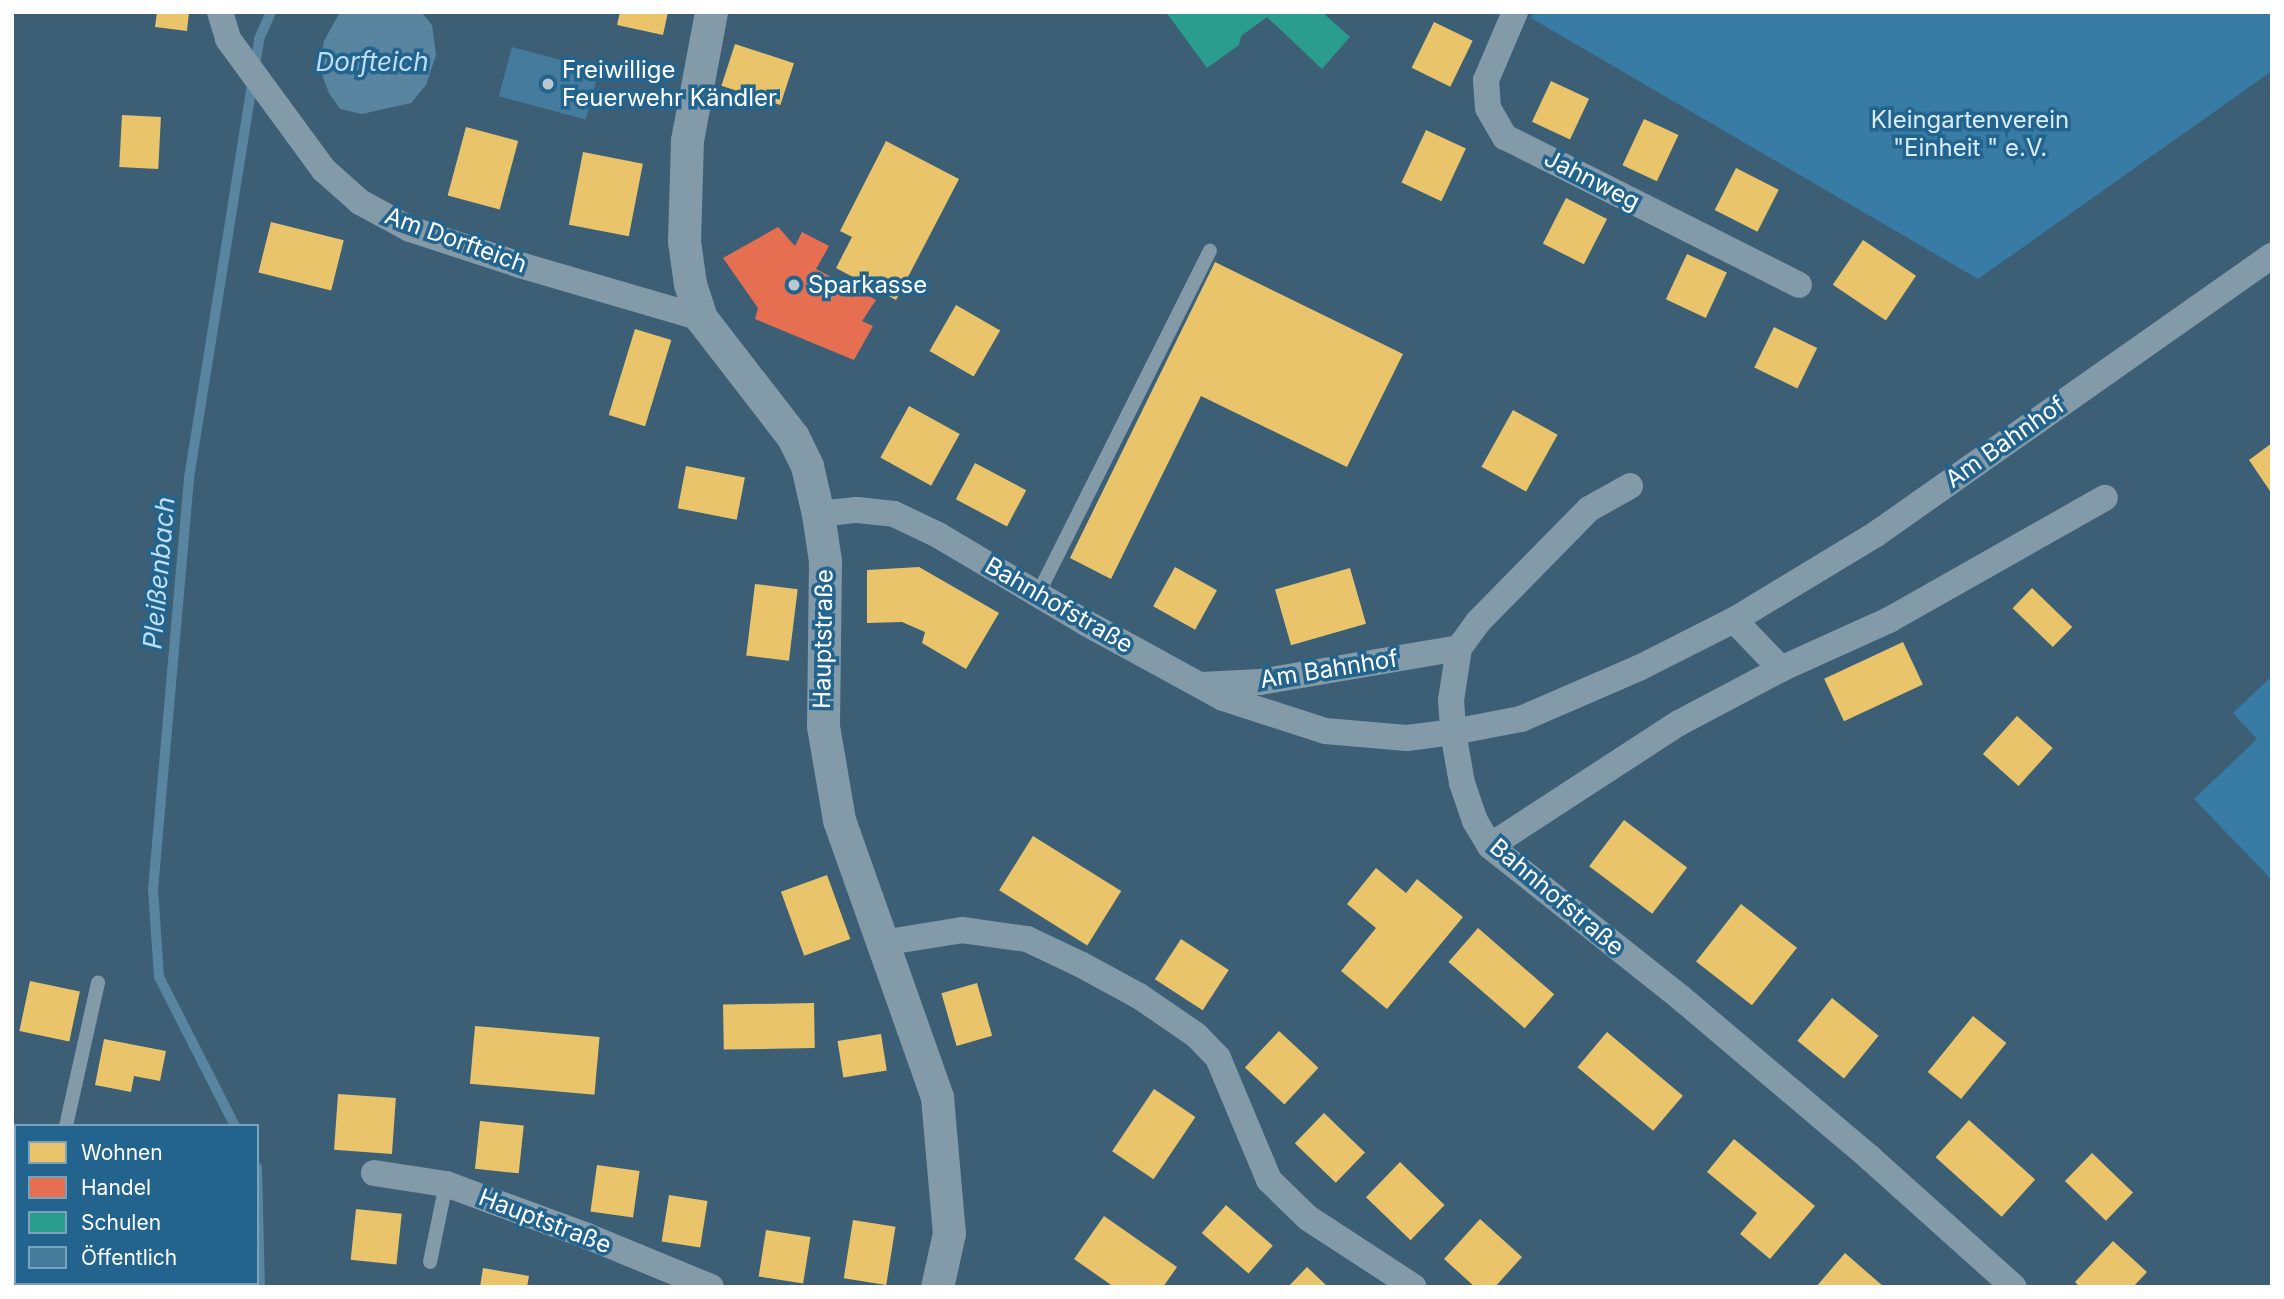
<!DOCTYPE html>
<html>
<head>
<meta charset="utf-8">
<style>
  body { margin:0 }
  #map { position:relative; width:2284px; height:1299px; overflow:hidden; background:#3c5f76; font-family:Inter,sans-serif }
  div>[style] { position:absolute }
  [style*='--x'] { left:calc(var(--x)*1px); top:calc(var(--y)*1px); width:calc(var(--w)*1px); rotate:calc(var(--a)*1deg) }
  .green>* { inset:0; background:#387ba4 }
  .water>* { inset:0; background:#5985a1 }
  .homes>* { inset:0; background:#e9c46a; transform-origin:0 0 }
  .shops>* { inset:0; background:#e76f51 }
  .schools>* { inset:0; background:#2a9d8f }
  .public>* { inset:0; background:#457b9d; transform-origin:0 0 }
  .stream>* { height:10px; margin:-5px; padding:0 5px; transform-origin:5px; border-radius:5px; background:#5985a1 }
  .service>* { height:14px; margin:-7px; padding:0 7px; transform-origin:7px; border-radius:7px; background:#839aa9 }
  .minor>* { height:26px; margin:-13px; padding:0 13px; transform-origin:13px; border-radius:13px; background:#839aa9 }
  .tertiary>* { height:33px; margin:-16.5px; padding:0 16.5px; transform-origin:16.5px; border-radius:16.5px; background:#839aa9 }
  .dots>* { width:19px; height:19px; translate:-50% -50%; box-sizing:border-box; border:4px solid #23648e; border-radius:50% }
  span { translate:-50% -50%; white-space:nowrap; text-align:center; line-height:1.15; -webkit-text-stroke:7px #23648e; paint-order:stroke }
  .poi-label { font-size:24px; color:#fff }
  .left { translate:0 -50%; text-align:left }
  .park-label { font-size:24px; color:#d7ecf9 }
  .street-label { font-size:24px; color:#fff }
  .water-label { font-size:26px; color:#bedff3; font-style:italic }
  .frame { position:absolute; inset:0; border:14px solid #fff; pointer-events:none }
  .legend { position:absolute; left:14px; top:1124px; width:245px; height:161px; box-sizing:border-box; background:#23648e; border:2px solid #7ba2bb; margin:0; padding:9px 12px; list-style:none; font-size:21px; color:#fff }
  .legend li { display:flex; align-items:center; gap:14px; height:35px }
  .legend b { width:35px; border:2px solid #7ba2bb }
</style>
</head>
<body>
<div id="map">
  <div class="green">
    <div style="clip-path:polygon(1534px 12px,2272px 12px,2272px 71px,1978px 279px,1531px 18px)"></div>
    <div style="clip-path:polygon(2272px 676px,2272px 880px,2194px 799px,2257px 739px,2233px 713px)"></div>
  </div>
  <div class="water">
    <div style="clip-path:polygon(340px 12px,421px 12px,432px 25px,436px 55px,426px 85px,411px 103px,362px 114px,340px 109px,329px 93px,319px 67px,324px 41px)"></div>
  </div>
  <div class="homes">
    <div style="clip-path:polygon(157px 12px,189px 12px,187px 31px,155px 27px)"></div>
    <div style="clip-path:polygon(620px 12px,668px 12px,663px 35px,617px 25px)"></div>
    <div style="left:1434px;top:22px;width:43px;height:51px;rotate:26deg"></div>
    <div style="left:735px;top:44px;width:62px;height:44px;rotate:18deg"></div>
    <div style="left:1551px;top:81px;width:42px;height:45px;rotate:25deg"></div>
    <div style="left:122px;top:115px;width:39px;height:52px;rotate:3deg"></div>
    <div style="left:1644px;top:119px;width:38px;height:51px;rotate:25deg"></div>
    <div style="left:466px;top:127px;width:54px;height:71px;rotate:15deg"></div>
    <div style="left:1426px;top:130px;width:44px;height:58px;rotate:25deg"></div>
    <div style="clip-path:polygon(886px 141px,959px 179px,896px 300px,836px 268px,852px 237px,840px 231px)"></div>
    <div style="left:583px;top:152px;width:61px;height:74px;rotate:11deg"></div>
    <div style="left:1736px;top:168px;width:48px;height:47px;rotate:27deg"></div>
    <div style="left:1566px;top:198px;width:46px;height:51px;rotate:27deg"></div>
    <div style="left:271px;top:222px;width:75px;height:52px;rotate:14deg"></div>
    <div style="left:1863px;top:240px;width:64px;height:54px;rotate:34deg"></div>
    <div style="left:1687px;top:254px;width:44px;height:50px;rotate:25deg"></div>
    <div style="clip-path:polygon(1215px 262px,1403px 354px,1347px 467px,1201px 396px,1111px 579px,1070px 558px)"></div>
    <div style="left:956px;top:305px;width:51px;height:53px;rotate:30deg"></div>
    <div style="left:1774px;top:327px;width:48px;height:45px;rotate:26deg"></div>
    <div style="left:635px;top:329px;width:38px;height:90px;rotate:17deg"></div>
    <div style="left:909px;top:406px;width:58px;height:59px;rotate:29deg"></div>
    <div style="left:1513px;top:410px;width:51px;height:65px;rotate:29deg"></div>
    <div style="clip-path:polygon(2272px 443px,2272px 494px,2249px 460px)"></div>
    <div style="left:975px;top:463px;width:58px;height:41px;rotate:28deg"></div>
    <div style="left:686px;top:466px;width:60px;height:43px;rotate:11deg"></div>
    <div style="clip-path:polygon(919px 567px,999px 613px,966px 669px,922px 643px,925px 632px,902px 622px,867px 623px,867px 570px)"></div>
    <div style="left:1175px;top:567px;width:48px;height:45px;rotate:29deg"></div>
    <div style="left:1350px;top:568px;width:58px;height:78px;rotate:74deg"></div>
    <div style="left:755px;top:584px;width:43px;height:72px;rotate:7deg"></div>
    <div style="left:2032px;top:588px;width:56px;height:28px;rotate:44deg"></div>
    <div style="left:1903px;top:642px;width:47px;height:87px;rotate:65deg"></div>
    <div style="left:2017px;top:716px;width:48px;height:51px;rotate:42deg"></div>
    <div style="left:1624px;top:820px;width:79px;height:58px;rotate:37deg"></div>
    <div style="left:1033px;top:836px;width:104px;height:64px;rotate:32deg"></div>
    <div style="clip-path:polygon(1376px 868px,1406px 893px,1417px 879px,1463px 917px,1387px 1009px,1341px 971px,1376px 928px,1347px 904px)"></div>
    <div style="left:827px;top:875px;width:68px;height:49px;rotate:70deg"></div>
    <div style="left:1741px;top:904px;width:71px;height:73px;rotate:38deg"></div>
    <div style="left:1478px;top:928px;width:101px;height:45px;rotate:41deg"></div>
    <div style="left:1181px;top:939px;width:57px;height:48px;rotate:33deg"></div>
    <div style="left:30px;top:981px;width:51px;height:51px;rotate:12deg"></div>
    <div style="left:977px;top:983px;width:55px;height:37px;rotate:74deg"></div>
    <div style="left:1832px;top:998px;width:60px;height:55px;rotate:39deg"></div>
    <div style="left:814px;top:1003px;width:45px;height:91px;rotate:89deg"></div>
    <div style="left:1973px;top:1016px;width:43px;height:72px;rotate:39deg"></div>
    <div style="left:475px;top:1026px;width:125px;height:58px;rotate:5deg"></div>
    <div style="left:1279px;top:1031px;width:54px;height:50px;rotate:43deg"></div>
    <div style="left:1607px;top:1032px;width:99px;height:46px;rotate:40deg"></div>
    <div style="left:881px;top:1034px;width:37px;height:44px;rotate:81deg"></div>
    <div style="clip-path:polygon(104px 1039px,166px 1051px,160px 1081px,134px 1076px,131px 1092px,95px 1085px)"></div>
    <div style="left:1154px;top:1089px;width:50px;height:75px;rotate:34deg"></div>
    <div style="left:338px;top:1094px;width:58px;height:56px;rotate:4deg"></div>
    <div style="left:1324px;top:1113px;width:57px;height:42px;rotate:44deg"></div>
    <div style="left:1969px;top:1120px;width:89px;height:50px;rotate:42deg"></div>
    <div style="left:480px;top:1121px;width:44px;height:48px;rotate:6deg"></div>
    <div style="clip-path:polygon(1734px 1139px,1815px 1206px,1770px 1259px,1740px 1234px,1757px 1213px,1707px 1172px)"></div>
    <div style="left:2092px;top:1153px;width:57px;height:39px;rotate:44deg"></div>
    <div style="left:1400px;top:1162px;width:62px;height:49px;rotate:44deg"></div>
    <div style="left:597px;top:1165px;width:43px;height:47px;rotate:8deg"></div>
    <div style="left:669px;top:1195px;width:39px;height:47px;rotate:9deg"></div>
    <div style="left:1226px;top:1205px;width:62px;height:37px;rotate:41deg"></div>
    <div style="left:356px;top:1209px;width:46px;height:51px;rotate:6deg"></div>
    <div style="clip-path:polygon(1104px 1216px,1177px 1267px,1163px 1287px,1114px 1287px,1074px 1259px)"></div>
    <div style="clip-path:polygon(1480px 1219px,1522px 1257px,1495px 1287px,1475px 1287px,1444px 1259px)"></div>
    <div style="left:853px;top:1220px;width:43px;height:59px;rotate:9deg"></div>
    <div style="left:766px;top:1230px;width:45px;height:47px;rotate:9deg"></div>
    <div style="clip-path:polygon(2113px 1241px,2147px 1272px,2133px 1287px,2080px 1287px,2075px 1282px)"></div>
    <div style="clip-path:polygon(1845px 1253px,1884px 1287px,1816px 1287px)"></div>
    <div style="clip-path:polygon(1307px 1267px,1328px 1287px,1288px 1287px)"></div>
    <div style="clip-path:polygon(483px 1268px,529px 1276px,527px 1287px,480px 1287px)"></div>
  </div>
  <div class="shops">
    <div style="clip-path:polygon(778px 227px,795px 246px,802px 232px,829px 246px,816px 269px,876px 300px,862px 321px,873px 326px,854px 360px,755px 319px,758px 308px,723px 258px)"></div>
  </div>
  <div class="schools">
    <div style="clip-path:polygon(1166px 12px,1322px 12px,1350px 37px,1322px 69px,1267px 17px,1241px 36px,1239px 45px,1207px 68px)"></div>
  </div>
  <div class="public">
    <div style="left:512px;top:47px;width:90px;height:51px;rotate:15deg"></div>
  </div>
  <div class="stream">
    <div style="--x:235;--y:1126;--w:167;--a:-117"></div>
    <div style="--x:159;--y:977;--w:87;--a:-93.9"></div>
    <div style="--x:153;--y:890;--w:414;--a:-85"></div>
    <div style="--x:189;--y:478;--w:445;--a:-80.9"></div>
    <div style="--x:259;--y:39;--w:30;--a:-66"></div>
    <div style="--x:257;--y:1167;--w:120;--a:88.6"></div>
  </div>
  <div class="service">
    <div style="--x:1038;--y:594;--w:384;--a:-63.4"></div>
    <div style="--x:66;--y:1126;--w:147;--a:-77.4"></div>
    <div style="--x:430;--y:1262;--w:80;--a:-78.4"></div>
    <div style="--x:12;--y:1264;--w:8;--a:-60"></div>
  </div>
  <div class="minor">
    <div style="--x:220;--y:12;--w:28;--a:73"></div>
    <div style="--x:228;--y:39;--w:162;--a:53.8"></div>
    <div style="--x:324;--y:170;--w:48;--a:41.6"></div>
    <div style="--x:360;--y:202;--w:57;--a:28.4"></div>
    <div style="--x:410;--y:229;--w:116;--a:18.1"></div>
    <div style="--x:520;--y:265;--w:189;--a:16.3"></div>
    <div style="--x:1515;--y:12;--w:74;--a:113.1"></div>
    <div style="--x:1486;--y:80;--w:28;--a:86"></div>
    <div style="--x:1488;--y:108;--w:34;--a:60"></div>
    <div style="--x:1505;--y:137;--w:329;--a:26.7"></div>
    <div style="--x:1630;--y:486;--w:47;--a:150.7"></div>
    <div style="--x:1589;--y:509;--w:158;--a:134.5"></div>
    <div style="--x:1478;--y:622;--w:32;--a:126"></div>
    <div style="--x:1459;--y:648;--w:53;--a:98.7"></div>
    <div style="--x:1451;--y:700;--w:32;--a:86"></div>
    <div style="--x:1453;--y:732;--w:52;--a:80"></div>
    <div style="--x:1462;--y:783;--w:40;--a:71.1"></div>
    <div style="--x:1475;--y:821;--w:29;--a:59"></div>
    <div style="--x:1490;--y:846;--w:244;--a:38.5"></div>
    <div style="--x:1681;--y:998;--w:248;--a:40.2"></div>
    <div style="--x:1870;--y:1158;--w:193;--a:41.9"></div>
    <div style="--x:818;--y:514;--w:39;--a:-6"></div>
    <div style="--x:857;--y:510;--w:37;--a:6"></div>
    <div style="--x:894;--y:514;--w:49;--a:25.5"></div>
    <div style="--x:938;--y:535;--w:172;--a:30.7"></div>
    <div style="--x:1086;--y:623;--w:156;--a:28.7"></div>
    <div style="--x:1223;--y:698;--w:107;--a:17.9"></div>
    <div style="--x:1325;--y:731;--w:82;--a:4.9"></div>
    <div style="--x:1407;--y:738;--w:46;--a:-7.4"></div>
    <div style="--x:1453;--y:732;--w:69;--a:-10.8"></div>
    <div style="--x:1521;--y:719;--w:129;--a:-23.4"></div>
    <div style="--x:1639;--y:668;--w:106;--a:-26.8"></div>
    <div style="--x:1734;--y:620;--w:166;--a:-31.2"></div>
    <div style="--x:1876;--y:534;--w:484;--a:-35.1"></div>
    <div style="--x:1734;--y:620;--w:68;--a:46.2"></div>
    <div style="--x:1201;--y:685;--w:59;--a:-2.9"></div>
    <div style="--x:1260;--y:682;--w:202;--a:-9.7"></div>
    <div style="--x:1490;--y:846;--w:225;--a:-33.1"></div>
    <div style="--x:1679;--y:723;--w:115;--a:-27.9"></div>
    <div style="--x:1781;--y:669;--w:119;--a:-24.4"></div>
    <div style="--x:1889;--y:620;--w:248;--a:-29.5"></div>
    <div style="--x:882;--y:943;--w:81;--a:-9.2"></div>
    <div style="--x:962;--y:930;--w:66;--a:7.9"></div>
    <div style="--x:1027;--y:939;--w:59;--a:25.3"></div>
    <div style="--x:1080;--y:964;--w:67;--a:28.5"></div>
    <div style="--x:1139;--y:996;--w:69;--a:34.4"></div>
    <div style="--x:1196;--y:1035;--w:32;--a:46"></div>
    <div style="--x:1218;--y:1058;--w:132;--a:67.3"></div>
    <div style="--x:1269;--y:1180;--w:54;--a:44.3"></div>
    <div style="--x:1308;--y:1218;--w:126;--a:33.1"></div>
    <div style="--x:374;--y:1173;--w:73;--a:8.7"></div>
    <div style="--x:446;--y:1184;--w:150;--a:20.2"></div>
    <div style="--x:587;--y:1236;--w:134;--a:22.4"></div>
  </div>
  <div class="tertiary">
    <div style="--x:711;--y:12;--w:130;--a:100.6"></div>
    <div style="--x:687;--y:140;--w:101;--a:91.7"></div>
    <div style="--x:684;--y:241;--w:43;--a:82.1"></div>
    <div style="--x:690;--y:284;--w:36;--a:72"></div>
    <div style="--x:701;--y:318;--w:150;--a:52.3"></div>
    <div style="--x:793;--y:437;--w:32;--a:64"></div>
    <div style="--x:807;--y:466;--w:49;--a:77.1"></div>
    <div style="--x:818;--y:514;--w:48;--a:81.5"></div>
    <div style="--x:825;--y:561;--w:165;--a:90.7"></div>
    <div style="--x:823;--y:726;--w:95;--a:80.3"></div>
    <div style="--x:839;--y:820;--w:294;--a:70.5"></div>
    <div style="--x:937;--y:1097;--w:137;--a:85"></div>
    <div style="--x:949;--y:1233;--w:55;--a:102.5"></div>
  </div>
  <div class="dots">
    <div style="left:548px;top:84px;background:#bbc7cf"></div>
    <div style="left:794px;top:285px;background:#bbc7cf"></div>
  </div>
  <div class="poi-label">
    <span class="left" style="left:562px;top:84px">Freiwillige<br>Feuerwehr Kändler</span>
    <span class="left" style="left:808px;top:285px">Sparkasse</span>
  </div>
  <div class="park-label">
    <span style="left:1970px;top:134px">Kleingartenverein<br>"Einheit " e.V.</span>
  </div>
  <div class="street-label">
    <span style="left:1592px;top:180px;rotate:27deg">Jahnweg</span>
    <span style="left:456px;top:240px;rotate:20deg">Am Dorfteich</span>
    <span style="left:2005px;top:442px;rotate:-35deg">Am Bahnhof</span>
    <span style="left:1059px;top:605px;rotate:30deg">Bahnhofstraße</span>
    <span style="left:823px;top:639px;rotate:-89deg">Hauptstraße</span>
    <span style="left:1329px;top:669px;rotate:-9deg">Am Bahnhof</span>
    <span style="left:1557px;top:897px;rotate:40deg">Bahnhofstraße</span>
    <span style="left:545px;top:1221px;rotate:21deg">Hauptstraße</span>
  </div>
  <div class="water-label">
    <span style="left:372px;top:62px">Dorfteich</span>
    <span style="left:159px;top:573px;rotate:-85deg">Pleißenbach</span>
  </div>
  <div class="frame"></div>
  <ul class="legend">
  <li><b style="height:19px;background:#e9c46a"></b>Wohnen</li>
  <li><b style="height:19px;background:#e76f51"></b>Handel</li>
  <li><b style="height:19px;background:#2a9d8f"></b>Schulen</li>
  <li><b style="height:19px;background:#457b9d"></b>Öffentlich</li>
  </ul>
</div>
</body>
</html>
